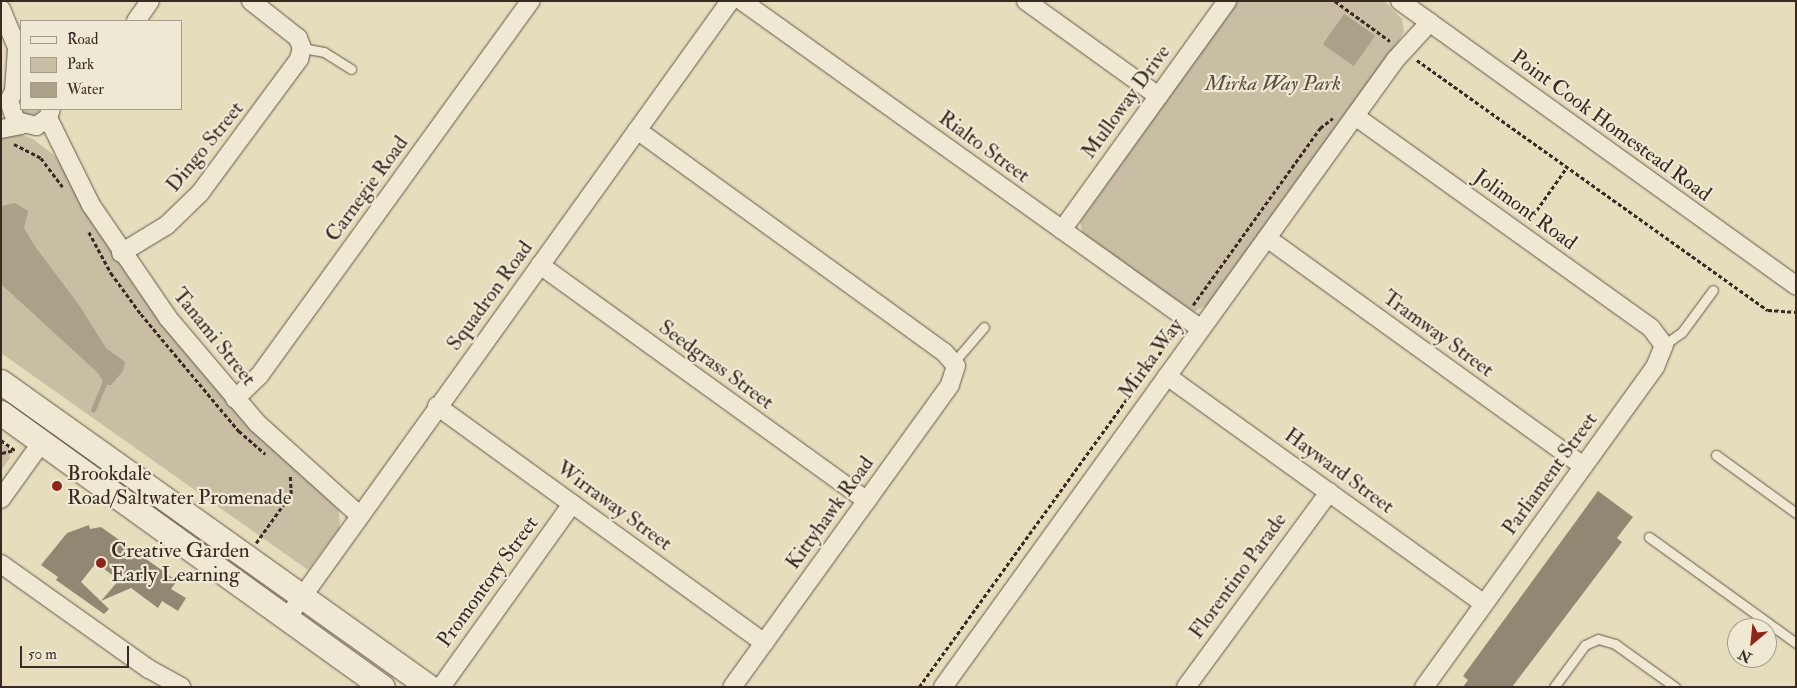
<!DOCTYPE html>
<html>
<head>
<meta charset="utf-8">
<style>
  body { margin:0 }
  #map { position:relative; width:1797px; height:688px; overflow:hidden; background:#e6ddbd; font-family:"IM FELL Double Pica",serif }
  div>[style] { position:absolute }
  [style*='--x'] { left:calc(var(--x)*1px); top:calc(var(--y)*1px); width:calc(var(--w)*1px); rotate:calc(var(--a)*1deg) }
  .green>* { inset:0; background:#c8bea3 }
  .water>* { inset:0; background:#aba088; transform-origin:0 0 }
  .stream>* { height:4.5px; margin:-2.25px; padding:0 2.25px; transform-origin:2.25px; border-radius:2.25px; background:#aba088 }
  .building>* { inset:0; background:#928773 }
  .path>* { height:2.5px; margin-top:-1.25px; transform-origin:0; background:repeating-linear-gradient(90deg,#382922 0 4px,transparent 0 6.5px) }
  .roads { filter:drop-shadow(0 0 1px #645649) drop-shadow(0 0 1px #645649) }
  .lane>* { height:9px; margin:-4.5px; padding:0 4.5px; transform-origin:4.5px; border-radius:4.5px; background:#efe9d4 }
  .street>* { height:18px; margin:-9px; padding:0 9px; transform-origin:9px; border-radius:9px; background:#efe9d4 }
  .secondary>* { height:24px; margin:-12px; padding:0 12px; transform-origin:12px; border-radius:12px; background:#efe9d4 }
  .dots>* { width:14px; height:14px; translate:-50% -50%; box-sizing:border-box; border:2px solid #efe9d4; border-radius:50% }
  span { translate:-50% -50%; white-space:nowrap; text-align:center; line-height:1.15; -webkit-text-stroke:4.5px #efe9d4; paint-order:stroke }
  .park-label { font-size:21px; color:#5c4e42; font-style:italic }
  .street-label { font-size:21px; color:#382922 }
  .poi-label { font-size:21px; color:#382922 }
  .left { translate:0 -50%; text-align:left }
  .frame { position:absolute; inset:0; border:2px solid #382922; pointer-events:none }
  .legend { position:absolute; left:20px; top:20px; width:162px; height:90px; box-sizing:border-box; background:#efe9d4; border:1px solid #a69c8d; margin:0; padding:6px 9px; list-style:none; font-size:15px; color:#382922 }
  .legend li { display:flex; align-items:center; gap:10px; height:25px }
  .legend b { width:25px; border:1px solid #a69c8d }
  .north { position:absolute; left:1727px; top:618px; width:50px; height:50px; box-sizing:border-box; background:#efe9d4; border:1px solid #a69c8d; border-radius:50%; rotate:208deg; font-size:14px; font-weight:700; line-height:20px; text-align:center; color:#382922 }
  .north::after { content:''; display:block; margin:auto; width:18px; height:22px; background:#8f2418; clip-path:polygon(50% 0,100% 100%,50% 72%,0 100%) }
  .scale { position:absolute; left:20px; top:646px; width:109px; height:22px; box-sizing:border-box; border:2px solid #382922; border-top:0; padding-left:6px; font-size:15px; line-height:18px; white-space:nowrap; color:#382922; -webkit-text-stroke:4px #efe9d4; paint-order:stroke }
</style>
</head>
<body>
<div id="map">
  <div class="green">
    <div style="clip-path:polygon(1237px 1px,1384px 1px,1402px 19px,1404px 31px,1395px 48px,1209px 304px,1194px 312px,1187px 310px,1083px 236px,1080px 222px)"></div>
    <div style="clip-path:polygon(21px 100px,21px 109px,40px 110px,35px 115px,25px 114px,20px 108px)"></div>
    <div style="clip-path:polygon(16px 132px,33px 139px,55px 156px,136px 289px,205px 376px,247px 423px,339px 510px,340px 527px,308px 570px,1px 353px,1px 134px)"></div>
    <div style="clip-path:polygon(1px 443px,9px 448px,10px 458px,1px 470px)"></div>
  </div>
  <div class="water">
    <div style="left:1344px;top:14px;width:38px;height:37px;rotate:35deg"></div>
    <div style="clip-path:polygon(15px 203px,28px 211px,24px 228px,34px 245px,79px 305px,106px 348px,125px 362px,123px 371px,111px 385px,105px 385px,98px 373px,1px 284px,1px 206px)"></div>
  </div>
  <div class="stream">
    <div style="--x:93;--y:410;--w:34;--a:-67"></div>
  </div>
  <div class="building">
    <div style="clip-path:polygon(1598px 491px,1633px 517px,1617px 538px,1622px 542px,1512px 687px,1463px 687px,1468px 680px,1463px 676px)"></div>
    <div style="clip-path:polygon(89px 525px,90px 529px,101px 527px,177px 581px,171px 589px,186px 598px,178px 611px,162px 601px,158px 608px,131px 588px,101px 601px,119px 580px,96px 563px,81px 582px,109px 609px,104px 614px,56px 580px,58px 577px,41px 565px,67px 533px)"></div>
  </div>
  <div class="path">
    <div style="--x:1335;--y:1;--w:68;--a:36"></div>
    <div style="--x:1417;--y:60;--w:431;--a:35.5"></div>
    <div style="--x:1768;--y:310;--w:28;--a:4"></div>
    <div style="--x:14;--y:144;--w:30;--a:27"></div>
    <div style="--x:41;--y:158;--w:36;--a:53"></div>
    <div style="--x:1529;--y:221;--w:66;--a:-54.9"></div>
    <div style="--x:89;--y:232;--w:47;--a:61.8"></div>
    <div style="--x:111;--y:273;--w:51;--a:53.8"></div>
    <div style="--x:141;--y:314;--w:153;--a:50.1"></div>
    <div style="--x:239;--y:431;--w:35;--a:41"></div>
    <div style="--x:1193;--y:305;--w:218;--a:-54.3"></div>
    <div style="--x:1320;--y:128;--w:16;--a:-38"></div>
    <div style="--x:1;--y:440;--w:19;--a:36"></div>
    <div style="--x:2;--y:453;--w:13;--a:-13"></div>
    <div style="--x:256;--y:543;--w:60;--a:-54.5"></div>
    <div style="--x:291;--y:494;--w:19;--a:-93"></div>
    <div style="--x:919;--y:687;--w:439;--a:-54.2"></div>
  </div>
  <div class="roads">
    <div class="lane">
      <div style="--x:302;--y:48;--w:22;--a:10"></div>
      <div style="--x:324;--y:52;--w:32;--a:32"></div>
      <div style="--x:1664;--y:345;--w:22;--a:-36"></div>
      <div style="--x:1682;--y:332;--w:52;--a:-53.6"></div>
      <div style="--x:954;--y:362;--w:46;--a:-49.4"></div>
      <div style="--x:1716;--y:455;--w:99;--a:35.9"></div>
      <div style="--x:1649;--y:537;--w:181;--a:35.8"></div>
      <div style="--x:1554;--y:687;--w:52;--a:-53.6"></div>
      <div style="--x:1585;--y:645;--w:14;--a:-25"></div>
      <div style="--x:1598;--y:639;--w:18;--a:16"></div>
      <div style="--x:1615;--y:644;--w:74;--a:35.6"></div>
    </div>
    <div class="street">
      <div style="--x:742;--y:1;--w:564;--a:35.55"></div>
      <div style="--x:1026;--y:1;--w:163;--a:35.7"></div>
      <div style="--x:1400;--y:1;--w:488;--a:35.7"></div>
      <div style="--x:1;--y:9;--w:52;--a:67.4"></div>
      <div style="--x:136;--y:21;--w:24;--a:-55"></div>
      <div style="--x:21;--y:85;--w:9;--a:139"></div>
      <div style="--x:14;--y:91;--w:11;--a:117"></div>
      <div style="--x:9;--y:101;--w:21;--a:71"></div>
      <div style="--x:16;--y:121;--w:21;--a:14"></div>
      <div style="--x:36;--y:126;--w:14;--a:-34"></div>
      <div style="--x:48;--y:118;--w:9;--a:-72"></div>
      <div style="--x:14;--y:91;--w:42;--a:-85.9"></div>
      <div style="--x:1355;--y:116;--w:364;--a:35.6"></div>
      <div style="--x:1651;--y:328;--w:21;--a:53"></div>
      <div style="--x:1664;--y:345;--w:24;--a:112"></div>
      <div style="--x:1655;--y:367;--w:395;--a:125.8"></div>
      <div style="--x:48;--y:118;--w:97;--a:63.7"></div>
      <div style="--x:91;--y:205;--w:137;--a:55.7"></div>
      <div style="--x:168;--y:318;--w:138;--a:49.7"></div>
      <div style="--x:257;--y:423;--w:137;--a:42"></div>
      <div style="--x:1;--y:129;--w:21;--a:-11"></div>
      <div style="--x:637;--y:130;--w:379;--a:35.9"></div>
      <div style="--x:944;--y:352;--w:18;--a:49"></div>
      <div style="--x:956;--y:366;--w:20;--a:108"></div>
      <div style="--x:950;--y:385;--w:372;--a:125.8"></div>
      <div style="--x:1062;--y:230;--w:282;--a:-54.2"></div>
      <div style="--x:1267;--y:238;--w:390;--a:35.8"></div>
      <div style="--x:121;--y:253;--w:54;--a:-31.3"></div>
      <div style="--x:167;--y:225;--w:46;--a:-44.1"></div>
      <div style="--x:200;--y:193;--w:167;--a:-53.5"></div>
      <div style="--x:299;--y:59;--w:11;--a:-75"></div>
      <div style="--x:302;--y:48;--w:11;--a:-112"></div>
      <div style="--x:298;--y:38;--w:60;--a:-141.8"></div>
      <div style="--x:540;--y:265;--w:403;--a:35.8"></div>
      <div style="--x:1167;--y:376;--w:390;--a:35.7"></div>
      <div style="--x:235;--y:399;--w:33;--a:-44"></div>
      <div style="--x:259;--y:376;--w:463;--a:-54.1"></div>
      <div style="--x:437;--y:406;--w:404;--a:35.9"></div>
      <div style="--x:1;--y:499;--w:70;--a:-54.3"></div>
      <div style="--x:1;--y:564;--w:181;--a:35.4"></div>
      <div style="--x:149;--y:669;--w:37;--a:29"></div>
      <div style="--x:287;--y:618;--w:760;--a:-54.32"></div>
      <div style="--x:441;--y:687;--w:225;--a:-54.4"></div>
      <div style="--x:943;--y:687;--w:774;--a:-54.2"></div>
      <div style="--x:1396;--y:59;--w:50;--a:-47.4"></div>
      <div style="--x:1186;--y:687;--w:242;--a:-53.7"></div>
    </div>
    <div class="secondary">
      <div style="--x:1;--y:382;--w:526;--a:35.47"></div>
      <div style="--x:1;--y:413;--w:470;--a:35.7"></div>
    </div>
  </div>
  <div class="dots">
    <div style="left:57px;top:486px;background:#8f2418"></div>
    <div style="left:101px;top:563px;background:#8f2418"></div>
  </div>
  <div class="park-label">
    <span style="left:1273px;top:84px">Mirka Way Park</span>
  </div>
  <div class="street-label">
    <span style="left:1126px;top:102px;rotate:-54deg">Mulloway Drive</span>
    <span style="left:1611px;top:126px;rotate:36deg">Point Cook Homestead Road</span>
    <span style="left:205px;top:147px;rotate:-51deg">Dingo Street</span>
    <span style="left:984px;top:147px;rotate:36deg">Rialto Street</span>
    <span style="left:367px;top:189px;rotate:-54deg">Carnegie Road</span>
    <span style="left:1525px;top:210px;rotate:36deg">Jolimont Road</span>
    <span style="left:490px;top:296px;rotate:-54deg">Squadron Road</span>
    <span style="left:1438px;top:334px;rotate:36deg">Tramway Street</span>
    <span style="left:214px;top:337px;rotate:51deg">Tanami Street</span>
    <span style="left:1151px;top:359px;rotate:-54deg">Mirka Way</span>
    <span style="left:716px;top:365px;rotate:36deg">Seedgrass Street</span>
    <span style="left:1339px;top:471px;rotate:36deg">Hayward Street</span>
    <span style="left:1550px;top:474px;rotate:-54deg">Parliament Street</span>
    <span style="left:614px;top:506px;rotate:36deg">Wirraway Street</span>
    <span style="left:830px;top:513px;rotate:-54deg">Kittyhawk Road</span>
    <span style="left:1238px;top:576px;rotate:-54deg">Florentino Parade</span>
    <span style="left:488px;top:582px;rotate:-54deg">Promontory Street</span>
  </div>
  <div class="poi-label">
    <span class="left" style="left:67px;top:486px">Brookdale<br>Road/Saltwater Promenade</span>
    <span class="left" style="left:111px;top:563px">Creative Garden<br>Early Learning</span>
  </div>
  <div class="frame"></div>
  <ul class="legend">
  <li><b style="height:6px;background:#efe9d4"></b>Road</li>
  <li><b style="height:14px;background:#c8bea3"></b>Park</li>
  <li><b style="height:14px;background:#aba088"></b>Water</li>
  </ul>
  <div class="north">N</div>
  <div class="scale">50 m</div>
</div>
</body>
</html>
